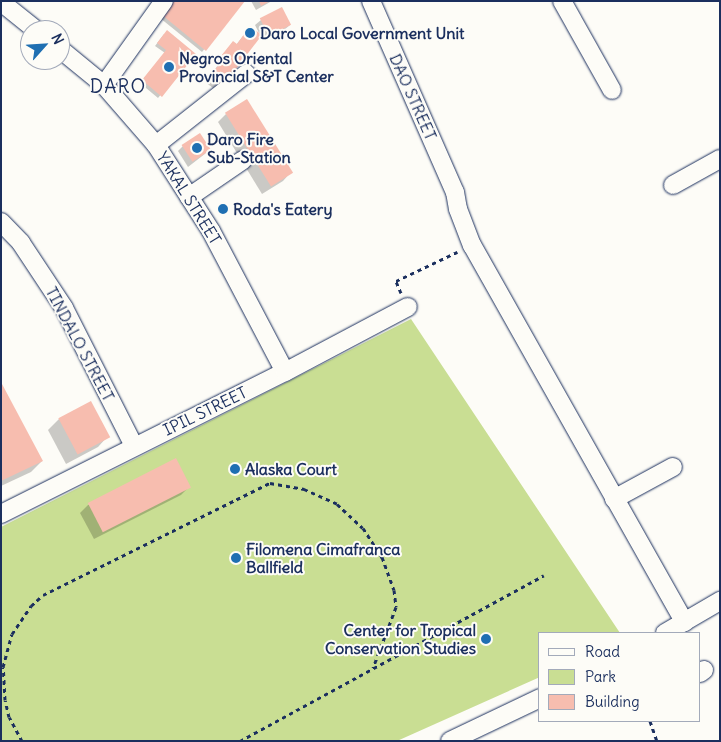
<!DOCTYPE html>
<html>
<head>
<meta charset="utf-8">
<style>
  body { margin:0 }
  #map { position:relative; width:721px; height:742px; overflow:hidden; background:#fdfcf7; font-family:Delius,sans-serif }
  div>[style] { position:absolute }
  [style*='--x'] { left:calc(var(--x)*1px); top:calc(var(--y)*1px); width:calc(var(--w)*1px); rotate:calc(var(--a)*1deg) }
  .green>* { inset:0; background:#c9de93 }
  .shadow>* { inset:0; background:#0003 }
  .building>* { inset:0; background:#f7bdaf; transform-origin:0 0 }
  .path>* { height:3px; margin-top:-1.5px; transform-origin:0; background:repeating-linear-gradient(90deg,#1b2f5e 0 4px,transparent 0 8px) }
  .roads { filter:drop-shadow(0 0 1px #1b2f5e) drop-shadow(0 0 1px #1b2f5e) }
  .minor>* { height:18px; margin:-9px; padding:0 9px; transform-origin:9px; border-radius:9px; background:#fdfcf7 }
  .dots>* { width:14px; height:14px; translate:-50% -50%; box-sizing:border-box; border:2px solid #fdfcf7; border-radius:50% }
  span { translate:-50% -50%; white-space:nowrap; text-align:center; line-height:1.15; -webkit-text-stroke:4px #fdfcf7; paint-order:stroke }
  .poi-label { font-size:16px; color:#1b2f5e; font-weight:700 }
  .left { translate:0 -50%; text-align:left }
  .right { translate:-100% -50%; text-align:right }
  .street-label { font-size:16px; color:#1b2f5e }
  .quarter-label { font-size:19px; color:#1b2f5e; letter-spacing:1px }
  .frame { position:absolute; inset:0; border:2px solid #1b2f5e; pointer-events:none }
  .legend { position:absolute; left:538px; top:632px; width:162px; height:90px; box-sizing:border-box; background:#fdfcf7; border:1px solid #a3aaba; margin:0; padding:6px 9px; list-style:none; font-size:15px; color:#1b2f5e }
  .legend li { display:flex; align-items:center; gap:10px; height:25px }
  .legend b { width:25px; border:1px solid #a3aaba }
  .north { position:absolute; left:20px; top:20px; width:50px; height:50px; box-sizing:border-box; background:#fdfcf7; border:1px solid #a3aaba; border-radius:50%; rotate:64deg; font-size:14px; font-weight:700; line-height:20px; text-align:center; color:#1b2f5e }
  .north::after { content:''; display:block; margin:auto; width:18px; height:22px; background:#1f6fb2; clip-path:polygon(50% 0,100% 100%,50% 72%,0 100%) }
</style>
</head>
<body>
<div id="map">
  <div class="green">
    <div style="clip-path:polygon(411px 319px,620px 633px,540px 633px,540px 677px,397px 741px,1px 741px,1px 527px)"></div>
  </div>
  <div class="shadow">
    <div style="clip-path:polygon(174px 1px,244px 1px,202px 52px,160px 18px)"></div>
    <div style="clip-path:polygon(251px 1px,272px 1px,256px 10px)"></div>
    <div style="clip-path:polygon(282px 9px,290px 25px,284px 30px,263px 41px,260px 35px,217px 91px,205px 82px,219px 64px,217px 62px,233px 42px,236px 45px,250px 27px,260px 35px,255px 25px,261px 20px)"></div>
    <div style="clip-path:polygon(164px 34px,194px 54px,158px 98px,140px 83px,165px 53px,155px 46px)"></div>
    <div style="clip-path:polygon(226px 114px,291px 172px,283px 181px,262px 194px,218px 122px)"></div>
    <div style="clip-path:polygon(183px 146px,210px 150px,188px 167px,178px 151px)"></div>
    <div style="clip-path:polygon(1px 387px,42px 461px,31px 472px,1px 486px)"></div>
    <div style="clip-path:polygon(59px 419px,108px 436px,98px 447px,66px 464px,48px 430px)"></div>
    <div style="clip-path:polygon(189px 487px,181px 495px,94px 539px,80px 513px,88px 505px)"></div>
  </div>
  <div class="building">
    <div style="clip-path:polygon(173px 1px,245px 1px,206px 51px,162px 15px)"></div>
    <div style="clip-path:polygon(259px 1px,270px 1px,261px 6px)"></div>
    <div style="left:282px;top:7px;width:20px;height:25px;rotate:63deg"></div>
    <div style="clip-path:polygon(250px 26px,262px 35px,223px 86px,210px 76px,224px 58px,221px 56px,233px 41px,237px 44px)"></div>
    <div style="clip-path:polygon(167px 30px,196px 54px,162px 97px,142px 80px,166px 50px,157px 43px)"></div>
    <div style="left:247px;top:99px;width:87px;height:26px;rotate:58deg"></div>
    <div style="left:200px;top:133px;width:20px;height:22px;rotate:57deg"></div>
    <div style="clip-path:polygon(2px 384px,43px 461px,1px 481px,1px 385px)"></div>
    <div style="left:91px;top:401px;width:41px;height:37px;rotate:62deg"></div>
    <div style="left:176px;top:458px;width:33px;height:99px;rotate:63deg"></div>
  </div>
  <div class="path">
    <div style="--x:401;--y:293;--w:13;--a:-113"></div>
    <div style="--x:396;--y:281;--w:68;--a:-25.4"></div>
    <div style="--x:650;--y:721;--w:21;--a:71"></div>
    <div style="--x:22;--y:741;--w:27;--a:-118"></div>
    <div style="--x:9;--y:717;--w:17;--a:-103"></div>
    <div style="--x:5;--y:700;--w:33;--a:-93"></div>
    <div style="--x:3;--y:667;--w:34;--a:-75"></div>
    <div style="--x:12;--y:634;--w:34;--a:-56"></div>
    <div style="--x:31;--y:606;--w:16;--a:-43"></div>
    <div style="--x:43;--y:595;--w:253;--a:-26.3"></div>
    <div style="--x:270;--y:483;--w:35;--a:10"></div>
    <div style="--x:304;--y:489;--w:36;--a:24"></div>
    <div style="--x:337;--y:504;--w:35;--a:43"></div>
    <div style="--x:363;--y:528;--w:35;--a:57"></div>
    <div style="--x:382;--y:557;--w:35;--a:70"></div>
    <div style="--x:394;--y:590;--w:17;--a:83"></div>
    <div style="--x:396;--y:607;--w:65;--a:110.7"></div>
    <div style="--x:240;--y:741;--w:346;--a:-28.6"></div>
  </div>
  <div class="roads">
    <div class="minor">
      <div style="--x:371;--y:1;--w:209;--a:66.3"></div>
      <div style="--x:455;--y:192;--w:17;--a:80"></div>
      <div style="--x:458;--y:209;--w:39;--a:69"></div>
      <div style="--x:472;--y:245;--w:433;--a:60.6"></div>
      <div style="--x:562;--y:1;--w:102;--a:60.7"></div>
      <div style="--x:1;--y:2;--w:45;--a:38.7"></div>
      <div style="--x:60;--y:49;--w:57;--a:39.3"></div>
      <div style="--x:104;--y:85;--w:79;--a:49.1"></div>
      <div style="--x:156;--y:145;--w:102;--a:57.4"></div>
      <div style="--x:211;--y:231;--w:159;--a:62.3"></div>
      <div style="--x:104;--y:85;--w:103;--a:-54.5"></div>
      <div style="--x:156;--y:145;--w:115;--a:-38.3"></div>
      <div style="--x:673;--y:185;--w:54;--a:-29"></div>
      <div style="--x:189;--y:197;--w:65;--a:-34.4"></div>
      <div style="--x:1;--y:222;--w:29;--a:46"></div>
      <div style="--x:21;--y:243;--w:78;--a:56.5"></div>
      <div style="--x:64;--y:308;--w:155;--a:63.1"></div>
      <div style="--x:614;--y:499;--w:67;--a:-28.5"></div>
      <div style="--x:1;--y:514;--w:318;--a:-26.6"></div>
      <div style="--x:285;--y:372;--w:139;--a:-27.9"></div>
      <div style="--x:665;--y:633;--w:64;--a:-30.2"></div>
      <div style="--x:700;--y:673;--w:5;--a:-37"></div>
      <div style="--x:450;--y:741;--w:100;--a:-25.5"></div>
    </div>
  </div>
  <div class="dots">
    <div style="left:250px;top:33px;background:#1f6fb2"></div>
    <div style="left:169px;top:67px;background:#1f6fb2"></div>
    <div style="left:197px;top:148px;background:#1f6fb2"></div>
    <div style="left:223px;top:209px;background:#1f6fb2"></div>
    <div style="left:235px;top:469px;background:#1f6fb2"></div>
    <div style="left:236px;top:558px;background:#1f6fb2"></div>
    <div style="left:486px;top:639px;background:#1f6fb2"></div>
  </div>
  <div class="poi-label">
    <span class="left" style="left:260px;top:33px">Daro Local Government Unit</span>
    <span class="left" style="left:179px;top:67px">Negros Oriental<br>Provincial S&amp;T Center</span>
    <span class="left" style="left:207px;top:148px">Daro Fire<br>Sub-Station</span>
    <span class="left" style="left:233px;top:209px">Roda's Eatery</span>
    <span class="left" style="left:245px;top:469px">Alaska Court</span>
    <span class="left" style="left:246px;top:558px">Filomena Cimafranca<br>Ballfield</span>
    <span class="right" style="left:476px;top:639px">Center for Tropical<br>Conservation Studies</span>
  </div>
  <div class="street-label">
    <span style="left:413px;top:97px;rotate:66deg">DAO STREET</span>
    <span style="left:189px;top:198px;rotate:58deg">YAKAL STREET</span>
    <span style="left:80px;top:344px;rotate:62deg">TINDALO STREET</span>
    <span style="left:205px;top:411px;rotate:-26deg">IPIL STREET</span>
  </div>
  <div class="quarter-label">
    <span style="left:118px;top:87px">DARO</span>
  </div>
  <div class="frame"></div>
  <ul class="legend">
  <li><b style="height:6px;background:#fdfcf7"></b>Road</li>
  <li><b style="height:14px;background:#c9de93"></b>Park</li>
  <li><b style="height:14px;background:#f7bdaf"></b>Building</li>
  </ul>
  <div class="north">N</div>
</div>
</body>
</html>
